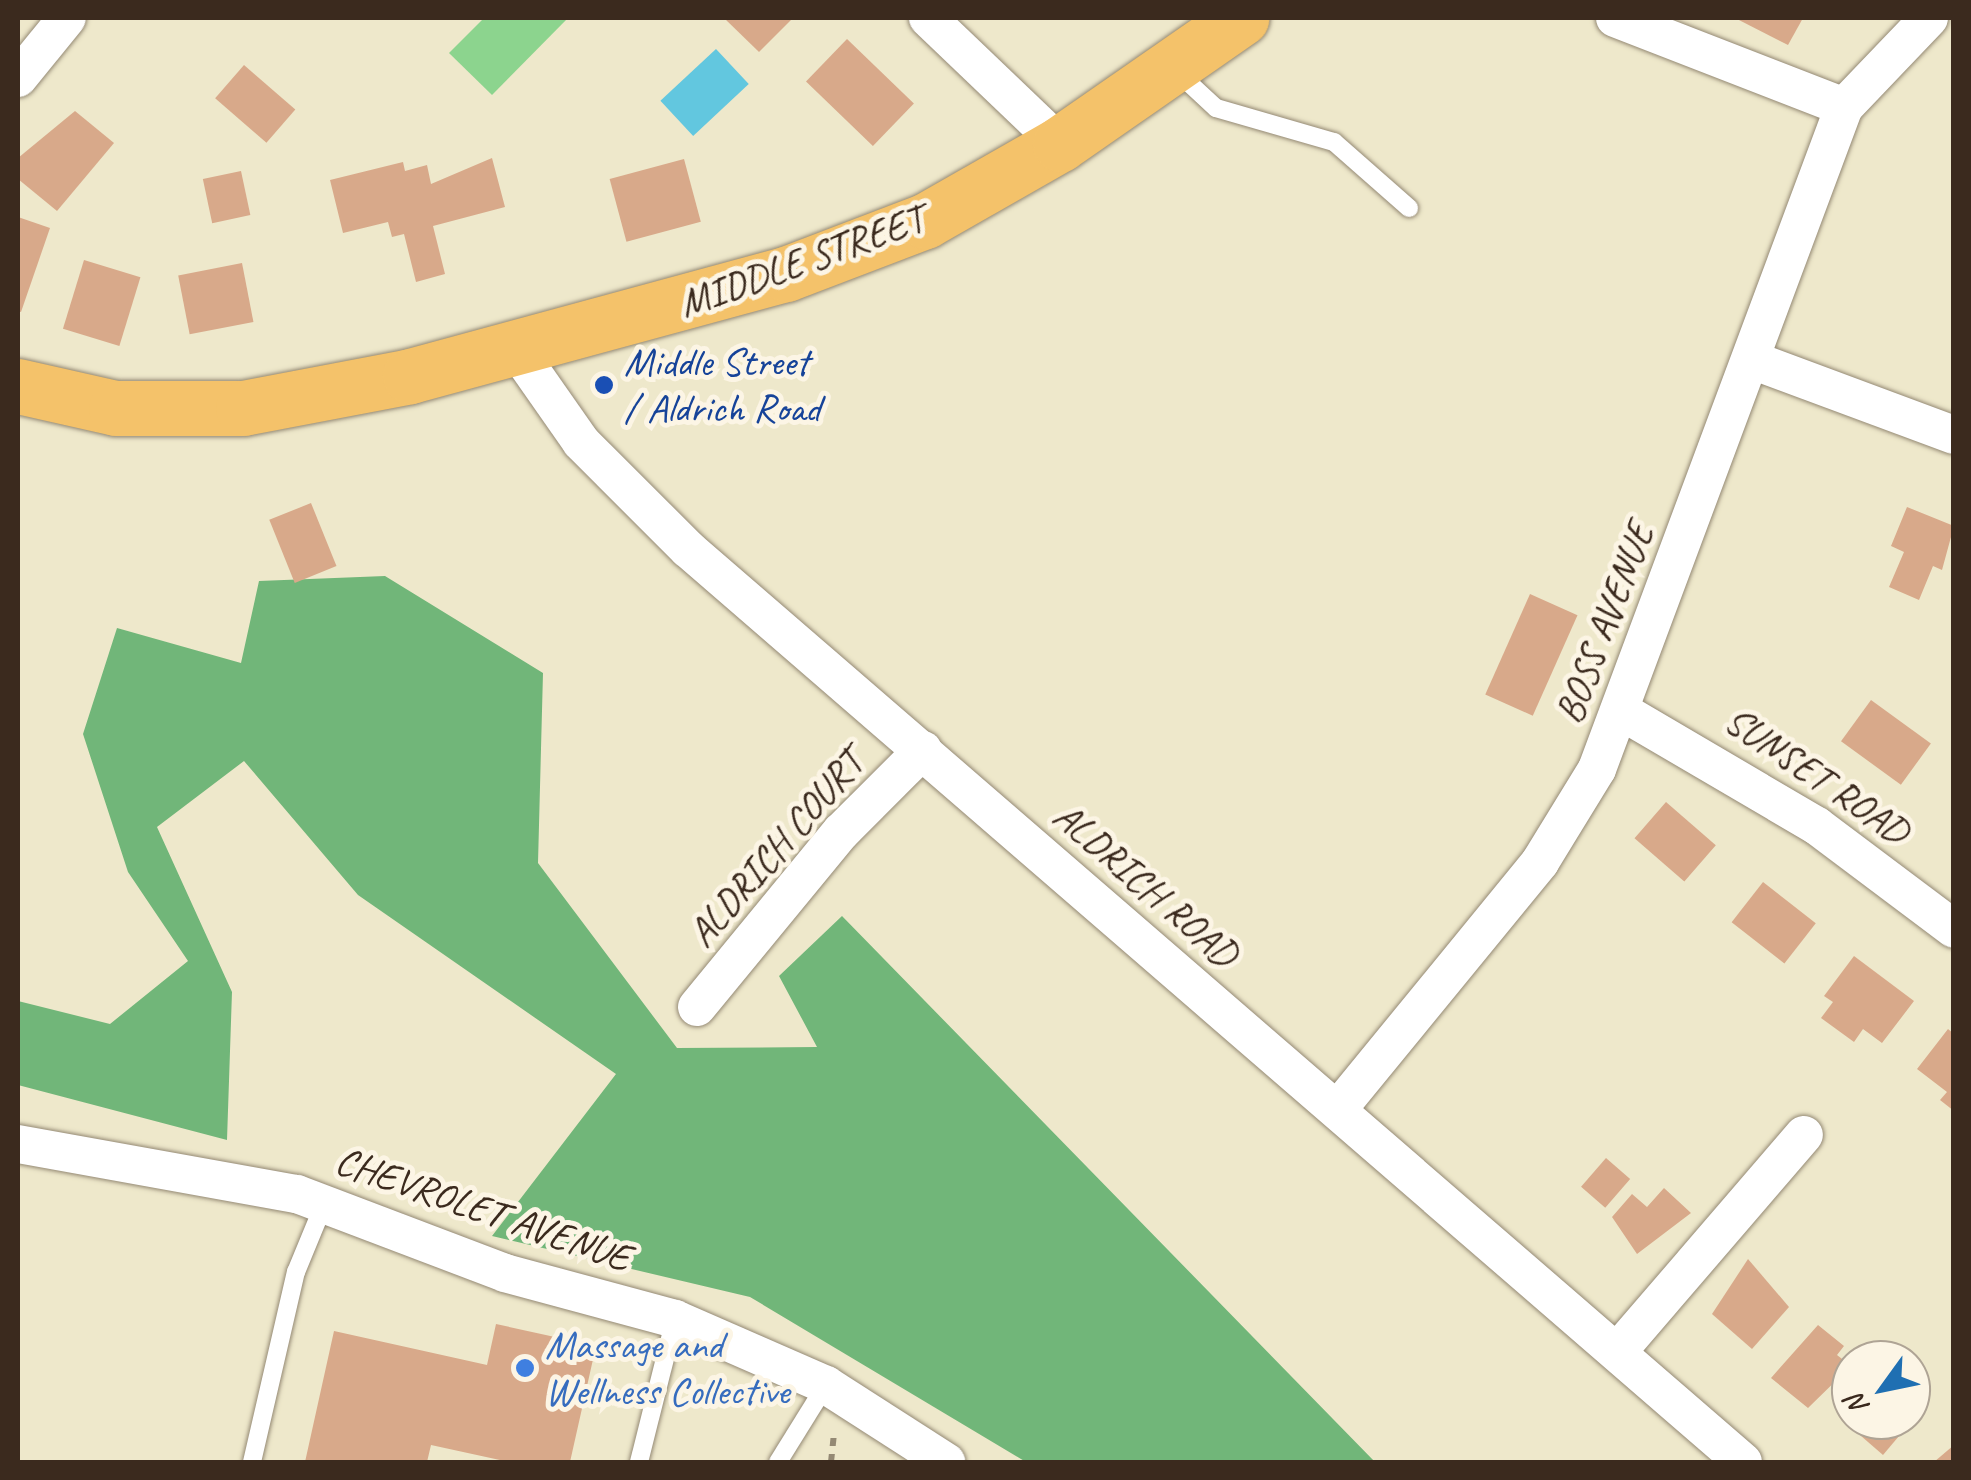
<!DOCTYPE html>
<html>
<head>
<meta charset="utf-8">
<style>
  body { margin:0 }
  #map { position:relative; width:1971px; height:1480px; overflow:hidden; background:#eee8cb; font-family:Caveat,sans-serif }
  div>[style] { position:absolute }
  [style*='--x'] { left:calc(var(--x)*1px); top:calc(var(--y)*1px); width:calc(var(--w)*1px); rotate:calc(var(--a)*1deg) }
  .green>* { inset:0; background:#8cd48e }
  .forest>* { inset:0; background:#71b679 }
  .water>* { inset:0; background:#62c7df; transform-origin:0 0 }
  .building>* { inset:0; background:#d8a98a; transform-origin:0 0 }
  .path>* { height:6px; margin-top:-3px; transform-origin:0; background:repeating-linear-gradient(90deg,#948974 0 8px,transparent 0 16px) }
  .roads { filter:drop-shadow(0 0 2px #948974) drop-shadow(0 0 2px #948974) }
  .lane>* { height:18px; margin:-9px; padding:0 9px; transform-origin:9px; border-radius:9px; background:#fff }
  .street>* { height:38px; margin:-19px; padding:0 19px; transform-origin:19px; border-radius:19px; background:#fff }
  .primary>* { height:55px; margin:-27.5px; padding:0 27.5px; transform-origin:27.5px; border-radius:27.5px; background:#f4c26a }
  .dots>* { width:28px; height:28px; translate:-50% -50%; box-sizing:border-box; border:5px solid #fcf5e5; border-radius:50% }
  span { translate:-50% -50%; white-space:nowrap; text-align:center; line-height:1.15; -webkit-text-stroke:10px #fcf5e5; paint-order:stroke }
  .street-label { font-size:40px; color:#3b2a1e }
  .transit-label { font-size:40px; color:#164399 }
  .left { translate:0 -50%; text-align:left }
  .shop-label { font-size:40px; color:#366cbe }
  .frame { position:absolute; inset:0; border:20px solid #3b2a1e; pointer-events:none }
  .north { position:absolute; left:1831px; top:1340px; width:100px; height:100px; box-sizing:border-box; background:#fcf5e5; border:2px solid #afa495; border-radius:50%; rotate:237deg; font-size:28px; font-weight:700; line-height:40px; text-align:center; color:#3b2a1e }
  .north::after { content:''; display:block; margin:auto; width:35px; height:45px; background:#1f6fb2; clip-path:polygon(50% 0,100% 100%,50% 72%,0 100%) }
</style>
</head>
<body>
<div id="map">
  <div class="green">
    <div style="clip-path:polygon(484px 18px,568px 18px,492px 95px,449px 53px)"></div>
  </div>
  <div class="forest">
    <div style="clip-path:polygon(385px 576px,543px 673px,538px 863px,677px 1048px,817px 1047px,779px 976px,842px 916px,1375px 1462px,1026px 1462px,750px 1297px,492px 1236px,616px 1074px,358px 895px,244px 761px,157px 827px,232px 992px,227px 1140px,18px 1085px,18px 1001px,110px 1024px,188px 961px,128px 872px,83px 734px,117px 628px,241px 663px,259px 581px)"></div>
  </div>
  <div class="water">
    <div style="left:716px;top:49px;width:48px;height:76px;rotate:47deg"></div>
  </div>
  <div class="building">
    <div style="clip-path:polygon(724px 18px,793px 18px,759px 52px)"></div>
    <div style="clip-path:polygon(1735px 18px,1803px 18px,1788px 45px)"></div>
    <div style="left:847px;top:39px;width:93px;height:59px;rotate:44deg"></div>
    <div style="left:244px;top:65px;width:68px;height:44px;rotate:41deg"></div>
    <div style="clip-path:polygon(75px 111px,114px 143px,57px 211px,18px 179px,18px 158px)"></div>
    <div style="clip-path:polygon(492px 158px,505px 207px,433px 226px,445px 274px,416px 282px,404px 234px,392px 237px,388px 222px,343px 233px,330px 180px,403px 162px,405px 171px,427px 165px,431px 184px)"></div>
    <div style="left:684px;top:159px;width:65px;height:77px;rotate:75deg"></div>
    <div style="left:241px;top:171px;width:45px;height:39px;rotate:78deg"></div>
    <div style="clip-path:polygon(18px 217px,50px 228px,21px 312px,18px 311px)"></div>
    <div style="left:84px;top:260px;width:59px;height:72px;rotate:17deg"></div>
    <div style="left:242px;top:263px;width:60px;height:65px;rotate:79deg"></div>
    <div style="left:311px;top:503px;width:68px;height:45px;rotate:68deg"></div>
    <div style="clip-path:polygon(1907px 507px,1954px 526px,1942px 570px,1933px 566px,1919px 600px,1889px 587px,1904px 552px,1891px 546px)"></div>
    <div style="left:1530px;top:594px;width:52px;height:110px;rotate:24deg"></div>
    <div style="left:1871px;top:700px;width:74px;height:51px;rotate:36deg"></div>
    <div style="left:1666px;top:802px;width:66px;height:48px;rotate:41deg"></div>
    <div style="left:1763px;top:882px;width:67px;height:51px;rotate:38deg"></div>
    <div style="clip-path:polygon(1854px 956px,1914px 1001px,1882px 1043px,1863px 1029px,1854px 1042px,1821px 1018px,1833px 1002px,1824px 996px)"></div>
    <div style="clip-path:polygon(1948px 1029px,1954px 1034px,1954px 1111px,1940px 1100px,1947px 1092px,1917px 1069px)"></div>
    <div style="left:1606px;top:1158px;width:32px;height:38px;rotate:41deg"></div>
    <div style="clip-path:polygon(1664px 1188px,1691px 1213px,1637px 1254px,1612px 1217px,1632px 1194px,1647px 1207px)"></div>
    <div style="clip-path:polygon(1748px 1259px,1789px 1307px,1752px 1349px,1712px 1314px)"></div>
    <div style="clip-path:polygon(496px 1324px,596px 1346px,570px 1462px,509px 1462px,431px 1445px,427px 1462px,305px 1462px,334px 1331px,487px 1365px)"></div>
    <div style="clip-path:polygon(1818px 1325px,1844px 1346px,1837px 1355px,1851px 1366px,1808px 1408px,1771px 1378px)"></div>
    <div style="clip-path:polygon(1911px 1414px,1915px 1417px,1883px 1455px,1853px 1429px)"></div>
    <div style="clip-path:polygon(1954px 1445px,1954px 1462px,1934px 1462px)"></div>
  </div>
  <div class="path">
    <div style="--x:831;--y:1462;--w:29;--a:-84"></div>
  </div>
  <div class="roads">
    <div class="lane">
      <div style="--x:1175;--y:70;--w:56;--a:42.8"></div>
      <div style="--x:1216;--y:108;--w:123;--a:16.1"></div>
      <div style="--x:1334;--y:142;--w:100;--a:41.3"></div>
      <div style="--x:252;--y:1462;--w:195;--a:-77"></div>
      <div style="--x:296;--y:1272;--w:74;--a:-67.6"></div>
      <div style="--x:639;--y:1462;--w:147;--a:-75.9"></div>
      <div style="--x:778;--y:1462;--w:91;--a:-58.1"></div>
    </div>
    <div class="street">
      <div style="--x:928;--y:18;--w:182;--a:43.7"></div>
      <div style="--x:1615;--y:18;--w:246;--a:21.2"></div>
      <div style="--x:1844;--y:107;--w:123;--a:-46.3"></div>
      <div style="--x:18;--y:78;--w:77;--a:-50.8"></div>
      <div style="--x:516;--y:349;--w:113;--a:55"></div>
      <div style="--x:581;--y:442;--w:151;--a:45"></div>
      <div style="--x:688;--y:549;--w:1395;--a:40.87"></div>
      <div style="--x:1752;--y:360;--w:215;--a:20.4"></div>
      <div style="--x:1621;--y:711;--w:227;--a:30.4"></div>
      <div style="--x:1817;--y:826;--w:171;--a:36.9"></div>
      <div style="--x:697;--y:1007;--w:227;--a:-50.6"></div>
      <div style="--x:841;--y:832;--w:116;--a:-45"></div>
      <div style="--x:1338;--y:1109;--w:319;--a:-50.7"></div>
      <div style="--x:1540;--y:862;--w:109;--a:-58.5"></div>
      <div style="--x:1597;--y:769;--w:707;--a:-69.54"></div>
      <div style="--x:18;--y:1144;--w:283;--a:10.2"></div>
      <div style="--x:297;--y:1194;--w:222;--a:20.8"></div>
      <div style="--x:505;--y:1273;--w:176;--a:15.1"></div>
      <div style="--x:675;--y:1319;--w:165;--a:23.6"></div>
      <div style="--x:826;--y:1385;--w:143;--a:32.7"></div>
      <div style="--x:1618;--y:1351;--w:285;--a:-49.3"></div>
    </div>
    <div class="primary">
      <div style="--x:18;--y:386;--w:100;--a:12.7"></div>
      <div style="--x:116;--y:408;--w:127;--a:0"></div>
      <div style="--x:243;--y:408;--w:170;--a:-10.8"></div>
      <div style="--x:410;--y:376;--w:390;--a:-15.2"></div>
      <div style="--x:786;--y:274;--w:149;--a:-20.9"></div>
      <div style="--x:925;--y:221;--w:155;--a:-29.7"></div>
      <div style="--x:1060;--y:144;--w:221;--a:-34.8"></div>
    </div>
  </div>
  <div class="dots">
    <div style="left:604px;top:385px;background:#1a4fb4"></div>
    <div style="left:525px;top:1368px;background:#3f7fe0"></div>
  </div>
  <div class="street-label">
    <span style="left:801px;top:261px;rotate:-20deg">MIDDLE STREET</span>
    <span style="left:1604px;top:623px;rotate:-69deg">BOSS AVENUE</span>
    <span style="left:1817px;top:775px;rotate:34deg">SUNSET ROAD</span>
    <span style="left:775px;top:848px;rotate:-49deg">ALDRICH COURT</span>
    <span style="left:1146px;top:884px;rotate:41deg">ALDRICH ROAD</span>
    <span style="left:483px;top:1209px;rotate:19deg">CHEVROLET AVENUE</span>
  </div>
  <div class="transit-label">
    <span class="left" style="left:624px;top:385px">Middle Street<br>/ Aldrich Road</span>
  </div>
  <div class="shop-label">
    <span class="left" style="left:545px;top:1368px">Massage and<br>Wellness Collective</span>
  </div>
  <div class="frame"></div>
  <div class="north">N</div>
</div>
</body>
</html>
